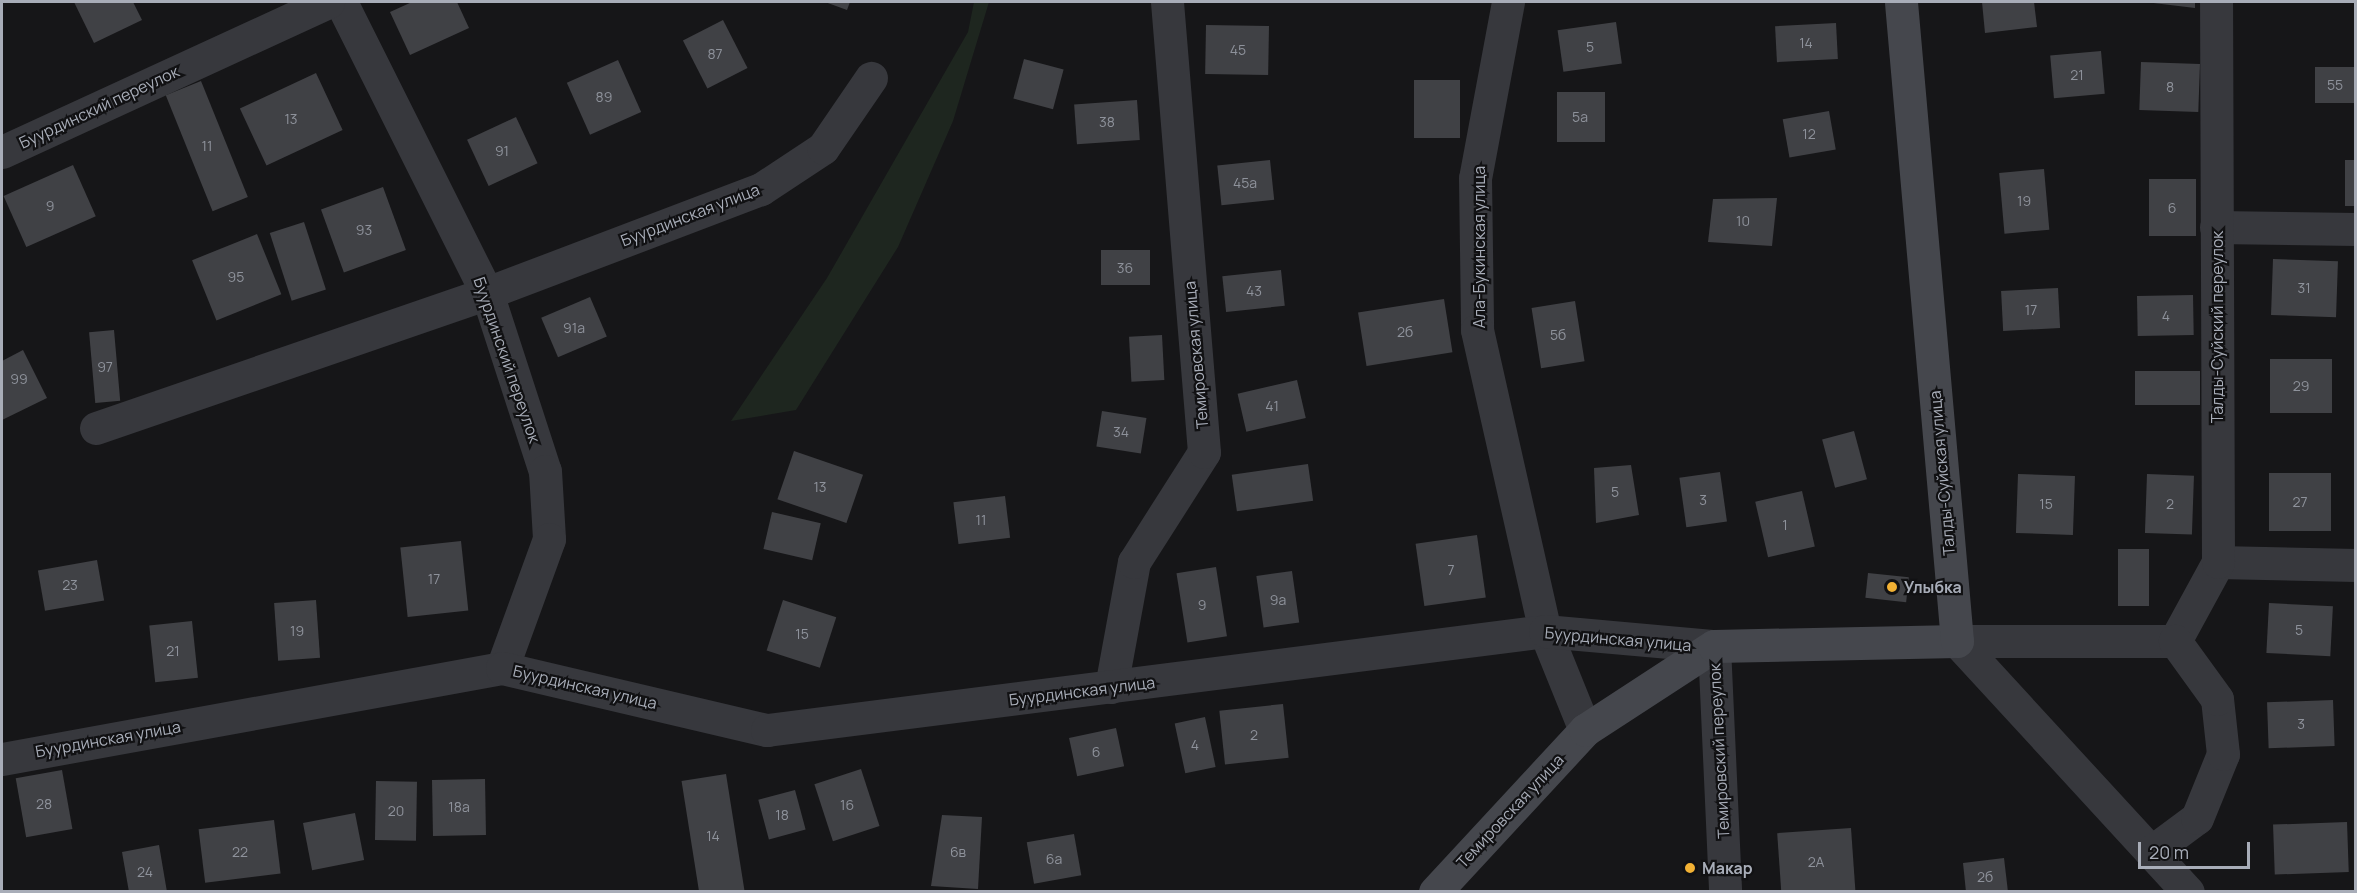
<!DOCTYPE html>
<html>
<head>
<meta charset="utf-8">
<style>
  body { margin:0 }
  #map { position:relative; width:2357px; height:893px; overflow:hidden; background:#161618; font-family:Manrope,sans-serif }
  div>[style] { position:absolute }
  [style*='--x'] { left:calc(var(--x)*1px); top:calc(var(--y)*1px); width:calc(var(--w)*1px); rotate:calc(var(--a)*1deg) }
  .green>* { inset:0; background:#1e261f }
  .building>* { inset:0; background:#404145; transform-origin:0 0 }
  .street>* { height:33px; margin:-16.5px; padding:0 16.5px; transform-origin:16.5px; border-radius:16.5px; background:#37383d }
  .secondary>* { height:33px; margin:-16.5px; padding:0 16.5px; transform-origin:16.5px; border-radius:16.5px; background:#45474d }
  .dots>* { width:16px; height:16px; translate:-50% -50%; box-sizing:border-box; border:3px solid #111113; border-radius:50% }
  span { translate:-50% -50%; white-space:nowrap; text-align:center; line-height:1.15; -webkit-text-stroke:4.5px #111113; paint-order:stroke }
  .number-label { font-size:14px; color:#8e929b }
  .number-label span { -webkit-text-stroke-width:0 }
  .street-label { font-size:16px; color:#a8adb8 }
  .poi-label { font-size:16px; color:#a8adb8; font-weight:700 }
  .left { translate:0 -50%; text-align:left }
  .frame { position:absolute; inset:0; border:3px solid #a8adb8; pointer-events:none }
  .scale { position:absolute; left:2138px; top:842px; width:112px; height:27px; box-sizing:border-box; border:3px solid #a8adb8; border-top:0; padding-left:8px; font-size:18px; line-height:21px; white-space:nowrap; color:#a8adb8; -webkit-text-stroke:4px #111113; paint-order:stroke }
</style>
</head>
<body>
<div id="map">
  <div class="green">
    <div style="clip-path:polygon(974px 2px,989px 2px,953px 121px,898px 247px,796px 410px,731px 421px,827px 278px,968px 32px)"></div>
  </div>
  <div class="building">
    <div style="clip-path:polygon(74px 2px,133px 2px,142px 20px,94px 43px)"></div>
    <div style="clip-path:polygon(412px 2px,457px 2px,469px 28px,410px 55px,390px 12px)"></div>
    <div style="clip-path:polygon(825px 2px,850px 2px,847px 10px)"></div>
    <div style="clip-path:polygon(1982px 2px,2034px 2px,2037px 27px,1985px 33px)"></div>
    <div style="clip-path:polygon(2145px 2px,2195px 2px,2195px 8px)"></div>
    <div style="left:723px;top:20px;width:54px;height:45px;rotate:63deg"></div>
    <div style="left:1616px;top:22px;width:42px;height:59px;rotate:82deg"></div>
    <div style="left:1836px;top:23px;width:36px;height:61px;rotate:87deg"></div>
    <div style="left:1206px;top:25px;width:63px;height:49px;rotate:1deg"></div>
    <div style="left:2101px;top:51px;width:43px;height:51px;rotate:85deg"></div>
    <div style="left:1024px;top:59px;width:41px;height:41px;rotate:15deg"></div>
    <div style="left:618px;top:60px;width:57px;height:56px;rotate:66deg"></div>
    <div style="left:2141px;top:62px;width:59px;height:48px;rotate:2deg"></div>
    <div style="left:2315px;top:67px;width:41px;height:36px"></div>
    <div style="left:316px;top:73px;width:63px;height:84px;rotate:65deg"></div>
    <div style="left:1414px;top:80px;width:46px;height:58px"></div>
    <div style="left:201px;top:81px;width:125px;height:38px;rotate:68deg"></div>
    <div style="left:1557px;top:92px;width:48px;height:50px"></div>
    <div style="left:1137px;top:100px;width:40px;height:63px;rotate:86deg"></div>
    <div style="left:1829px;top:111px;width:39px;height:47px;rotate:80deg"></div>
    <div style="left:516px;top:117px;width:51px;height:54px;rotate:65deg"></div>
    <div style="left:1270px;top:160px;width:40px;height:53px;rotate:84deg"></div>
    <div style="left:2345px;top:160px;width:11px;height:46px"></div>
    <div style="left:73px;top:165px;width:56px;height:76px;rotate:66deg"></div>
    <div style="left:2044px;top:169px;width:61px;height:45px;rotate:85deg"></div>
    <div style="left:2149px;top:179px;width:47px;height:57px"></div>
    <div style="left:383px;top:187px;width:67px;height:66px;rotate:70deg"></div>
    <div style="clip-path:polygon(1777px 198px,1772px 246px,1708px 242px,1713px 199px)"></div>
    <div style="left:304px;top:222px;width:71px;height:36px;rotate:72deg"></div>
    <div style="left:257px;top:234px;width:65px;height:70px;rotate:68deg"></div>
    <div style="left:1101px;top:250px;width:49px;height:35px"></div>
    <div style="left:2273px;top:259px;width:65px;height:56px;rotate:2deg"></div>
    <div style="left:1281px;top:270px;width:36px;height:59px;rotate:84deg"></div>
    <div style="left:2058px;top:288px;width:40px;height:57px;rotate:87deg"></div>
    <div style="left:2193px;top:295px;width:40px;height:56px;rotate:89deg"></div>
    <div style="left:590px;top:297px;width:43px;height:53px;rotate:67deg"></div>
    <div style="left:1444px;top:299px;width:54px;height:87px;rotate:81deg"></div>
    <div style="left:1575px;top:301px;width:61px;height:44px;rotate:81deg"></div>
    <div style="left:114px;top:330px;width:71px;height:25px;rotate:85deg"></div>
    <div style="left:1162px;top:335px;width:45px;height:33px;rotate:87deg"></div>
    <div style="clip-path:polygon(23px 350px,47px 398px,2px 420px,2px 361px)"></div>
    <div style="left:2270px;top:359px;width:62px;height:54px"></div>
    <div style="left:2135px;top:371px;width:65px;height:34px"></div>
    <div style="left:1297px;top:380px;width:39px;height:61px;rotate:77deg"></div>
    <div style="left:1102px;top:411px;width:45px;height:36px;rotate:9deg"></div>
    <div style="left:1854px;top:431px;width:50px;height:33px;rotate:75deg"></div>
    <div style="left:794px;top:451px;width:73px;height:51px;rotate:19deg"></div>
    <div style="left:1308px;top:464px;width:37px;height:77px;rotate:82deg"></div>
    <div style="clip-path:polygon(1631px 465px,1639px 515px,1596px 523px,1594px 468px)"></div>
    <div style="left:1720px;top:472px;width:50px;height:41px;rotate:82deg"></div>
    <div style="left:2269px;top:473px;width:62px;height:58px"></div>
    <div style="left:2018px;top:474px;width:57px;height:59px;rotate:2deg"></div>
    <div style="left:2147px;top:474px;width:47px;height:59px;rotate:2deg"></div>
    <div style="left:1802px;top:491px;width:57px;height:48px;rotate:77deg"></div>
    <div style="left:1005px;top:496px;width:42px;height:52px;rotate:83deg"></div>
    <div style="left:772px;top:512px;width:50px;height:38px;rotate:13deg"></div>
    <div style="left:1477px;top:535px;width:63px;height:62px;rotate:82deg"></div>
    <div style="left:461px;top:541px;width:70px;height:61px;rotate:84deg"></div>
    <div style="left:2118px;top:549px;width:31px;height:57px"></div>
    <div style="left:97px;top:560px;width:41px;height:60px;rotate:80deg"></div>
    <div style="left:1216px;top:567px;width:70px;height:40px;rotate:81deg"></div>
    <div style="left:1292px;top:571px;width:52px;height:36px;rotate:82deg"></div>
    <div style="left:1868px;top:573px;width:41px;height:25px;rotate:6deg"></div>
    <div style="left:316px;top:600px;width:58px;height:42px;rotate:86deg"></div>
    <div style="left:783px;top:600px;width:56px;height:53px;rotate:18deg"></div>
    <div style="left:2269px;top:603px;width:64px;height:50px;rotate:3deg"></div>
    <div style="left:192px;top:621px;width:57px;height:43px;rotate:84deg"></div>
    <div style="left:2333px;top:700px;width:46px;height:66px;rotate:88deg"></div>
    <div style="left:1283px;top:704px;width:54px;height:64px;rotate:84deg"></div>
    <div style="left:1205px;top:717px;width:51px;height:31px;rotate:78deg"></div>
    <div style="left:1116px;top:728px;width:39px;height:48px;rotate:78deg"></div>
    <div style="left:861px;top:769px;width:60px;height:49px;rotate:72deg"></div>
    <div style="left:62px;top:770px;width:60px;height:47px;rotate:80deg"></div>
    <div style="left:726px;top:774px;width:119px;height:45px;rotate:81deg"></div>
    <div style="left:485px;top:779px;width:56px;height:53px;rotate:89deg"></div>
    <div style="left:376px;top:781px;width:41px;height:59px;rotate:1deg"></div>
    <div style="left:795px;top:790px;width:41px;height:38px;rotate:75deg"></div>
    <div style="left:355px;top:813px;width:48px;height:53px;rotate:79deg"></div>
    <div style="clip-path:polygon(942px 815px,982px 817px,978px 889px,931px 886px)"></div>
    <div style="left:274px;top:820px;width:54px;height:76px;rotate:83deg"></div>
    <div style="left:2347px;top:822px;width:50px;height:74px;rotate:88deg"></div>
    <div style="left:1851px;top:828px;width:64px;height:74px;rotate:86deg"></div>
    <div style="left:1074px;top:834px;width:42px;height:48px;rotate:80deg"></div>
    <div style="clip-path:polygon(159px 845px,167px 892px,129px 892px,122px 852px)"></div>
    <div style="clip-path:polygon(2004px 858px,2008px 892px,1966px 892px,1963px 863px)"></div>
  </div>
  <div class="street">
    <div style="--x:341;--y:2;--w:326;--a:63.4"></div>
    <div style="--x:487;--y:293;--w:187;--a:72"></div>
    <div style="--x:545;--y:471;--w:68;--a:86.6"></div>
    <div style="--x:549;--y:539;--w:137;--a:110"></div>
    <div style="--x:1508;--y:2;--w:179;--a:100.6"></div>
    <div style="--x:1475;--y:178;--w:152;--a:89.2"></div>
    <div style="--x:1477;--y:330;--w:309;--a:77.3"></div>
    <div style="--x:1545;--y:631;--w:107;--a:68"></div>
    <div style="--x:2;--y:152;--w:359;--a:-24.7"></div>
    <div style="--x:2216;--y:227;--w:140;--a:0.8"></div>
    <div style="--x:96;--y:428;--w:414;--a:-19"></div>
    <div style="--x:487;--y:293;--w:293;--a:-20.8"></div>
    <div style="--x:761;--y:189;--w:74;--a:-33.5"></div>
    <div style="--x:823;--y:148;--w:85;--a:-55.6"></div>
    <div style="--x:2218;--y:562;--w:138;--a:1.2"></div>
    <div style="--x:1957;--y:641;--w:341;--a:47.4"></div>
    <div style="--x:1957;--y:641;--w:218;--a:0"></div>
    <div style="--x:2175;--y:641;--w:90;--a:-61.4"></div>
    <div style="--x:2218;--y:562;--w:560;--a:-90.2"></div>
    <div style="--x:1111;--y:687;--w:127;--a:-79.6"></div>
    <div style="--x:1134;--y:562;--w:130;--a:-57.5"></div>
    <div style="--x:1204;--y:452;--w:452;--a:-94.7"></div>
    <div style="--x:2;--y:759;--w:508;--a:-10.31"></div>
    <div style="--x:502;--y:668;--w:272;--a:13.2"></div>
    <div style="--x:767;--y:730;--w:784;--a:-7.25"></div>
    <div style="--x:1545;--y:631;--w:170;--a:5.1"></div>
    <div style="--x:1714;--y:646;--w:246;--a:87.4"></div>
    <div style="--x:2151;--y:852;--w:57;--a:-36.5"></div>
    <div style="--x:2197;--y:818;--w:69;--a:-67.9"></div>
    <div style="--x:2223;--y:754;--w:55;--a:-96.2"></div>
    <div style="--x:2217;--y:699;--w:72;--a:-125.9"></div>
  </div>
  <div class="secondary">
    <div style="--x:1435;--y:892;--w:221;--a:-47.2"></div>
    <div style="--x:1585;--y:730;--w:154;--a:-33.1"></div>
    <div style="--x:1714;--y:646;--w:243;--a:-1.2"></div>
    <div style="--x:1957;--y:641;--w:641;--a:-95.01"></div>
  </div>
  <div class="dots">
    <div style="left:1892px;top:587px;background:#f2b134"></div>
    <div style="left:1690px;top:868px;background:#f2b134"></div>
  </div>
  <div class="number-label">
    <span style="left:1806px;top:43px">14</span>
    <span style="left:1590px;top:47px">5</span>
    <span style="left:1238px;top:50px">45</span>
    <span style="left:715px;top:54px">87</span>
    <span style="left:2077px;top:75px">21</span>
    <span style="left:2335px;top:85px">55</span>
    <span style="left:2170px;top:87px">8</span>
    <span style="left:604px;top:97px">89</span>
    <span style="left:1580px;top:117px">5а</span>
    <span style="left:291px;top:119px">13</span>
    <span style="left:1107px;top:122px">38</span>
    <span style="left:1809px;top:134px">12</span>
    <span style="left:207px;top:146px">11</span>
    <span style="left:502px;top:151px">91</span>
    <span style="left:1245px;top:183px">45а</span>
    <span style="left:2024px;top:201px">19</span>
    <span style="left:50px;top:206px">9</span>
    <span style="left:2172px;top:208px">6</span>
    <span style="left:1743px;top:221px">10</span>
    <span style="left:364px;top:230px">93</span>
    <span style="left:1125px;top:268px">36</span>
    <span style="left:236px;top:277px">95</span>
    <span style="left:2304px;top:288px">31</span>
    <span style="left:1254px;top:291px">43</span>
    <span style="left:2031px;top:310px">17</span>
    <span style="left:2166px;top:316px">4</span>
    <span style="left:574px;top:328px">91а</span>
    <span style="left:1405px;top:332px">2б</span>
    <span style="left:1558px;top:335px">5б</span>
    <span style="left:105px;top:367px">97</span>
    <span style="left:19px;top:379px">99</span>
    <span style="left:2301px;top:386px">29</span>
    <span style="left:1272px;top:406px">41</span>
    <span style="left:1121px;top:432px">34</span>
    <span style="left:820px;top:487px">13</span>
    <span style="left:1615px;top:492px">5</span>
    <span style="left:1703px;top:500px">3</span>
    <span style="left:2300px;top:502px">27</span>
    <span style="left:2046px;top:504px">15</span>
    <span style="left:2170px;top:504px">2</span>
    <span style="left:981px;top:520px">11</span>
    <span style="left:1785px;top:525px">1</span>
    <span style="left:1451px;top:570px">7</span>
    <span style="left:434px;top:579px">17</span>
    <span style="left:70px;top:585px">23</span>
    <span style="left:1278px;top:600px">9а</span>
    <span style="left:1202px;top:605px">9</span>
    <span style="left:2299px;top:630px">5</span>
    <span style="left:297px;top:631px">19</span>
    <span style="left:802px;top:634px">15</span>
    <span style="left:173px;top:651px">21</span>
    <span style="left:2301px;top:724px">3</span>
    <span style="left:1254px;top:735px">2</span>
    <span style="left:1195px;top:745px">4</span>
    <span style="left:1096px;top:752px">6</span>
    <span style="left:44px;top:804px">28</span>
    <span style="left:847px;top:805px">16</span>
    <span style="left:459px;top:807px">18а</span>
    <span style="left:396px;top:811px">20</span>
    <span style="left:782px;top:815px">18</span>
    <span style="left:713px;top:836px">14</span>
    <span style="left:240px;top:852px">22</span>
    <span style="left:958px;top:852px">6в</span>
    <span style="left:1054px;top:859px">6а</span>
    <span style="left:1816px;top:862px">2А</span>
    <span style="left:145px;top:872px">24</span>
    <span style="left:1985px;top:877px">2б</span>
  </div>
  <div class="street-label">
    <span style="left:99px;top:107px;rotate:-25deg">Буурдинский переулок</span>
    <span style="left:690px;top:215px;rotate:-21deg">Буурдинская улица</span>
    <span style="left:1479px;top:247px;rotate:-90deg">Ала-Букинская улица</span>
    <span style="left:2217px;top:327px;rotate:-90deg">Талды-Суйский переулок</span>
    <span style="left:1196px;top:355px;rotate:-95deg">Темировская улица</span>
    <span style="left:507px;top:360px;rotate:71deg">Буурдинский переулок</span>
    <span style="left:1942px;top:473px;rotate:-95deg">Талды-Суйская улица</span>
    <span style="left:1618px;top:639px;rotate:5deg">Буурдинская улица</span>
    <span style="left:585px;top:687px;rotate:13deg">Буурдинская улица</span>
    <span style="left:1082px;top:691px;rotate:-7deg">Буурдинская улица</span>
    <span style="left:108px;top:739px;rotate:-10deg">Буурдинская улица</span>
    <span style="left:1719px;top:751px;rotate:-93deg">Темировский переулок</span>
    <span style="left:1510px;top:811px;rotate:-47deg">Темировская улица</span>
  </div>
  <div class="poi-label">
    <span class="left" style="left:1904px;top:587px">Улыбка</span>
    <span class="left" style="left:1702px;top:868px">Макар</span>
  </div>
  <div class="frame"></div>
  <div class="scale">20 m</div>
</div>
</body>
</html>
